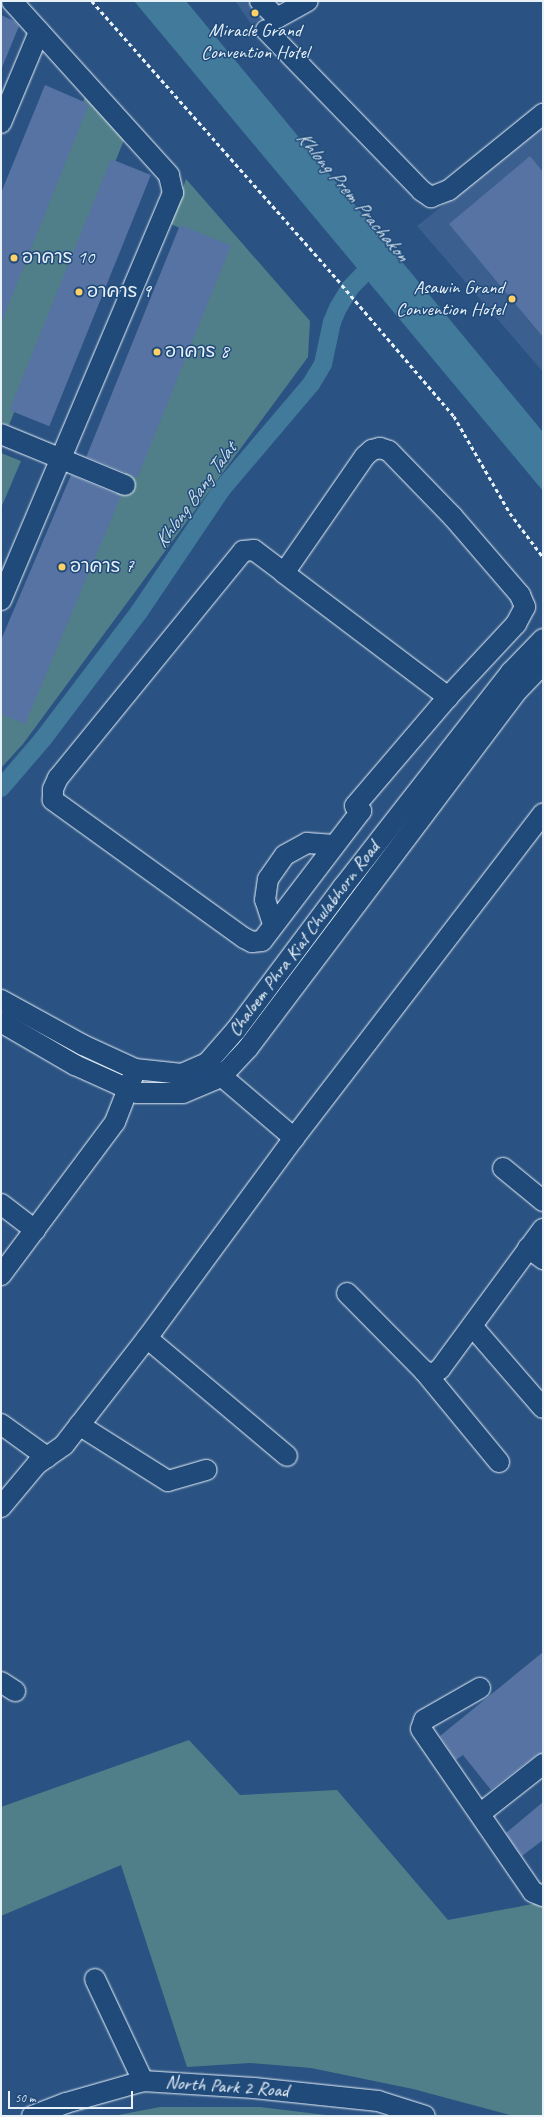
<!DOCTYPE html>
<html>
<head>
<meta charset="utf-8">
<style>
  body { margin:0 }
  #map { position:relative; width:544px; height:2117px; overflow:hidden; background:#2a5282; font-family:Caveat,"Playpen Sans Thai",sans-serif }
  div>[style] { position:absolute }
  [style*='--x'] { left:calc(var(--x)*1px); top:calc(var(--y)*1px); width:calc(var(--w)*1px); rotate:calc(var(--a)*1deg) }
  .built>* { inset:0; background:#3b5f8e }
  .green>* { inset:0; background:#507f89 }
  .water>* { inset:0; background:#427a9b }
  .canal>* { height:18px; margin:-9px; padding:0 9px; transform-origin:9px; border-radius:9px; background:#427a9b }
  .building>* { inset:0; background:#5673a3; transform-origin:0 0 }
  .path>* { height:2.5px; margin-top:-1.25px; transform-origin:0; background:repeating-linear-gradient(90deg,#e8f1f8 0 4px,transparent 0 7px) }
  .roads { filter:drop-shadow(0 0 1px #e8f1f8) drop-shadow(0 0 1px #e8f1f8) }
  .minor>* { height:20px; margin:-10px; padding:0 10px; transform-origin:10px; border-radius:10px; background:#1f4a7a }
  .dots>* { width:11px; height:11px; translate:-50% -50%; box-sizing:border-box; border:2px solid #1f4a7a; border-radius:50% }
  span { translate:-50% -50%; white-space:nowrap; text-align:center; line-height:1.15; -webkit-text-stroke:3px #1f4a7a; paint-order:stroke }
  .poi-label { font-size:19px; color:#e8f1f8 }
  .left { translate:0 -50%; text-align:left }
  .right { translate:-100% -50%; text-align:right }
  .street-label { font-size:19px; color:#e8f1f8 }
  .water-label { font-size:20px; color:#cfdfea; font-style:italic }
  .frame { position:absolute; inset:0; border:2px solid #e8f1f8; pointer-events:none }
  .scale { position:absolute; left:8px; top:2091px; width:125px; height:18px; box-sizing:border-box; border:2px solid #e8f1f8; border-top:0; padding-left:5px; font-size:12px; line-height:14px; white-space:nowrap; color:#e8f1f8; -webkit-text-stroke:3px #1f4a7a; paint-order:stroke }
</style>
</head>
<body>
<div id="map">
  <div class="built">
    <div style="clip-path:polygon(235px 1px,282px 1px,252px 25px)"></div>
    <div style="clip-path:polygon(543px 125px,543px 372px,417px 226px)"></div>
  </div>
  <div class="green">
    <div style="clip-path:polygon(86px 95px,124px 140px,9px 425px,1px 422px,1px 294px)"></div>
    <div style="clip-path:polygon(186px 179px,310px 321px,308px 357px,23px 744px,1px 768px,1px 688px,28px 698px,223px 248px,171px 224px)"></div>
    <div style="clip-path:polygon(1px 453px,21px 461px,1px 508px)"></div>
    <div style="clip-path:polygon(189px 1740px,240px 1795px,337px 1790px,448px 1920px,543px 1902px,543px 2116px,514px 2116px,413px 2089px,311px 2068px,250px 2063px,187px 2067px,121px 1865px,1px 1916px,1px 1807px)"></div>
    <div style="clip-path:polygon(160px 2107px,260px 2107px,334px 2116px,113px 2116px)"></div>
  </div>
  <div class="water">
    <div style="clip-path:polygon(134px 1px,186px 1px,543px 432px,543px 491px)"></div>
  </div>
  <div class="canal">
    <div style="--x:1;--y:788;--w:65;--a:-49.4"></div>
    <div style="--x:43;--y:739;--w:159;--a:-52.9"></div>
    <div style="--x:139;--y:612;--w:148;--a:-56"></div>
    <div style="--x:222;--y:489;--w:138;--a:-49.7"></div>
    <div style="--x:311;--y:384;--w:23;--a:-59"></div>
    <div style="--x:323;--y:364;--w:43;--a:-77.9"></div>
    <div style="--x:332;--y:322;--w:15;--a:-67"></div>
    <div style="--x:338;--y:308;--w:23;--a:-59"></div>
    <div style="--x:350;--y:288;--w:40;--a:-46"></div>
  </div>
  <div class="building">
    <div style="clip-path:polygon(1px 15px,14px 21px,19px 26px,1px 70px)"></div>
    <div style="clip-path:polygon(45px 85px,89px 104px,2px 321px,1px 193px)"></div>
    <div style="clip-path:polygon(530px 156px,543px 172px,543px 337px,449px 224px)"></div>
    <div style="left:111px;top:159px;width:43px;height:271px;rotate:22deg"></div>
    <div style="left:180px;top:225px;width:55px;height:250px;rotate:22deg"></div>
    <div style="clip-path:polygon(71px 475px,121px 496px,25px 724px,1px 714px,1px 640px)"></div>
    <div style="clip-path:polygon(543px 1652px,543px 1753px,536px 1755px,491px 1790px,463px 1755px,456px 1760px,440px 1736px)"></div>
    <div style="clip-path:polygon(543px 1802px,543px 1840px,522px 1856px,506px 1833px)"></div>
  </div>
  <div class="path">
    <div style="--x:92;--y:1;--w:378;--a:48.6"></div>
    <div style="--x:342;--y:285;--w:172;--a:49.5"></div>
    <div style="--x:454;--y:416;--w:112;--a:60"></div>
    <div style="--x:510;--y:513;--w:55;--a:53.1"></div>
  </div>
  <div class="roads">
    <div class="minor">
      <div style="--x:260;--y:1;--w:24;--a:45"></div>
      <div style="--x:277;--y:18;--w:35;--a:-29"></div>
      <div style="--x:266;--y:30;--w:224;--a:45.9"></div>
      <div style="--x:422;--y:191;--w:11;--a:34"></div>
      <div style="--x:431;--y:197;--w:19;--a:-21"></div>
      <div style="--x:449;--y:190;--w:121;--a:-39"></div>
      <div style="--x:1;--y:123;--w:99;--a:-67.3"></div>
      <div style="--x:1;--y:434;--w:134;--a:22.4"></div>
      <div style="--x:284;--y:573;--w:142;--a:-55.3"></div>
      <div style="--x:365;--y:456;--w:9;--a:-41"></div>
      <div style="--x:372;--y:450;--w:8;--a:-14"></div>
      <div style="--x:380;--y:448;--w:9;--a:18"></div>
      <div style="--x:389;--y:451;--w:92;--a:45.9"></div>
      <div style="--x:453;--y:517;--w:103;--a:49.3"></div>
      <div style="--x:520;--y:595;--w:13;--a:67"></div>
      <div style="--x:525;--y:607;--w:19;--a:118"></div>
      <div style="--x:516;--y:624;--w:100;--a:133"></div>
      <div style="--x:448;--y:697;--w:143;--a:130.5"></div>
      <div style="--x:355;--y:806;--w:8;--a:40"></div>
      <div style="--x:361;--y:811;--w:163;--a:127.3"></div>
      <div style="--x:262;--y:941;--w:10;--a:174"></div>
      <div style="--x:252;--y:942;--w:9;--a:-153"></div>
      <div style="--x:244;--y:938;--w:236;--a:-144.2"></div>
      <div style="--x:53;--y:800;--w:11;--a:-90"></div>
      <div style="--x:53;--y:789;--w:12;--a:-66"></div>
      <div style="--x:58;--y:778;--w:293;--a:-50.8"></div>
      <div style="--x:243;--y:551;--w:11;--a:-5"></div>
      <div style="--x:254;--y:550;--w:38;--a:37"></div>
      <div style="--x:284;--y:573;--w:206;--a:37.1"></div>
      <div style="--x:1;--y:600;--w:442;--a:-67.1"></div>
      <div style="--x:173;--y:193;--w:18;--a:-103"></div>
      <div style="--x:169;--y:175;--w:234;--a:-132.1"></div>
      <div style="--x:273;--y:924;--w:25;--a:-108"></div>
      <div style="--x:265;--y:900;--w:21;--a:-82"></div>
      <div style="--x:268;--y:879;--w:29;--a:-55"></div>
      <div style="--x:285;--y:855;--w:25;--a:-29"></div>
      <div style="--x:307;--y:843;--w:27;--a:4"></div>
      <div style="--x:1;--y:1000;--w:94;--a:28.8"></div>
      <div style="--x:83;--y:1045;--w:57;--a:24.8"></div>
      <div style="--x:135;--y:1069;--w:47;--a:6.1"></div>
      <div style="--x:182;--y:1074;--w:27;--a:-24"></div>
      <div style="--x:207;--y:1063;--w:44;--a:-48.7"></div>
      <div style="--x:236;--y:1030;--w:179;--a:-53.2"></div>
      <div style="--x:343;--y:887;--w:273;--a:-52"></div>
      <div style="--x:511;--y:672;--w:46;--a:-45.9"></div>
      <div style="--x:1;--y:1022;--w:86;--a:30.2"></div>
      <div style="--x:75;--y:1065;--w:68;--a:24.3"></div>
      <div style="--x:137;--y:1093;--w:46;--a:0"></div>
      <div style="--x:183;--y:1093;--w:41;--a:-22.8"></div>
      <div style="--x:221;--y:1077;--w:40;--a:-47"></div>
      <div style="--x:248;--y:1048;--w:450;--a:-53"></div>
      <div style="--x:519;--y:689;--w:35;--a:-46"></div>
      <div style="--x:212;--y:1068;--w:108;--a:40.5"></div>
      <div style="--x:503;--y:1168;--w:52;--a:39.5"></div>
      <div style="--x:1;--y:1204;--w:43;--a:37.4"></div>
      <div style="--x:528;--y:1248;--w:19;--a:36"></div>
      <div style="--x:1;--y:1275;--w:191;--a:-53.3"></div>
      <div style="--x:115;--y:1122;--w:49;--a:-68.6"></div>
      <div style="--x:347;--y:1293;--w:110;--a:45.4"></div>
      <div style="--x:424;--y:1371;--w:9;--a:18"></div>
      <div style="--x:433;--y:1374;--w:9;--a:-36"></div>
      <div style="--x:440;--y:1369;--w:174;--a:-53.7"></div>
      <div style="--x:472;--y:1326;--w:108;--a:49.1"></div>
      <div style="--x:147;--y:1338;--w:183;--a:40.1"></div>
      <div style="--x:424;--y:1371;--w:118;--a:50.5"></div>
      <div style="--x:1;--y:1424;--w:57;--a:35.7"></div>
      <div style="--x:79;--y:1425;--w:105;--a:32.2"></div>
      <div style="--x:168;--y:1481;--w:40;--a:-16"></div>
      <div style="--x:1;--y:1507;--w:56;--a:-50.1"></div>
      <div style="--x:37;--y:1464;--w:33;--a:-35"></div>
      <div style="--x:64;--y:1445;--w:135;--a:-52.2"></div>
      <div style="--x:147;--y:1338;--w:248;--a:-53.7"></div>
      <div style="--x:294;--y:1138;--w:409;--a:-52.5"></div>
      <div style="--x:1;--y:1682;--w:17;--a:33"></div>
      <div style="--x:480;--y:1688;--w:64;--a:150.3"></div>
      <div style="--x:424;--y:1720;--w:9;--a:108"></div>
      <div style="--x:421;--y:1729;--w:198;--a:55.5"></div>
      <div style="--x:533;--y:1892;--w:11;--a:22"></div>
      <div style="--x:481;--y:1813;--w:79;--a:-38.3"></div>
      <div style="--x:95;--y:1979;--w:113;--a:64.8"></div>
      <div style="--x:32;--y:2116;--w:36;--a:-21"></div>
      <div style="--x:66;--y:2103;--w:80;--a:-15.9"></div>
      <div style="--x:143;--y:2081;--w:111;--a:3.6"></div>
      <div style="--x:254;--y:2088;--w:125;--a:6"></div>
      <div style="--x:378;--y:2101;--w:49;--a:17.7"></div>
    </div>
  </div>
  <div class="dots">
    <div style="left:255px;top:13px;background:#ffd166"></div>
    <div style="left:14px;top:258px;background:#ffd166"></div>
    <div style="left:79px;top:292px;background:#ffd166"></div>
    <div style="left:512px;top:299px;background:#ffd166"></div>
    <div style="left:157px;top:352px;background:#ffd166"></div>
    <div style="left:62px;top:567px;background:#ffd166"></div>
  </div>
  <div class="poi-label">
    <span style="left:255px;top:42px">Miracle Grand<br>Convention Hotel</span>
    <span class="left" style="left:22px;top:258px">อาคาร 10</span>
    <span class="right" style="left:504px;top:299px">Asawin Grand<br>Convention Hotel</span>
    <span class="left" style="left:87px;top:292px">อาคาร 9</span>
    <span class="left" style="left:165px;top:352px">อาคาร 8</span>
    <span class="left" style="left:70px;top:567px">อาคาร 7</span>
  </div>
  <div class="street-label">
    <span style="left:304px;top:939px;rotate:-53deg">Chaloem Phra Kiat Chulabhorn Road</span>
    <span style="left:227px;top:2087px;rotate:4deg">North Park 2 Road</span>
  </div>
  <div class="water-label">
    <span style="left:353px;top:196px;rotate:50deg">Khlong Prem Prachakon</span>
    <span style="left:195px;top:495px;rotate:-54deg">Khlong Bang Talat</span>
  </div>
  <div class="frame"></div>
  <div class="scale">50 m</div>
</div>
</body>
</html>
